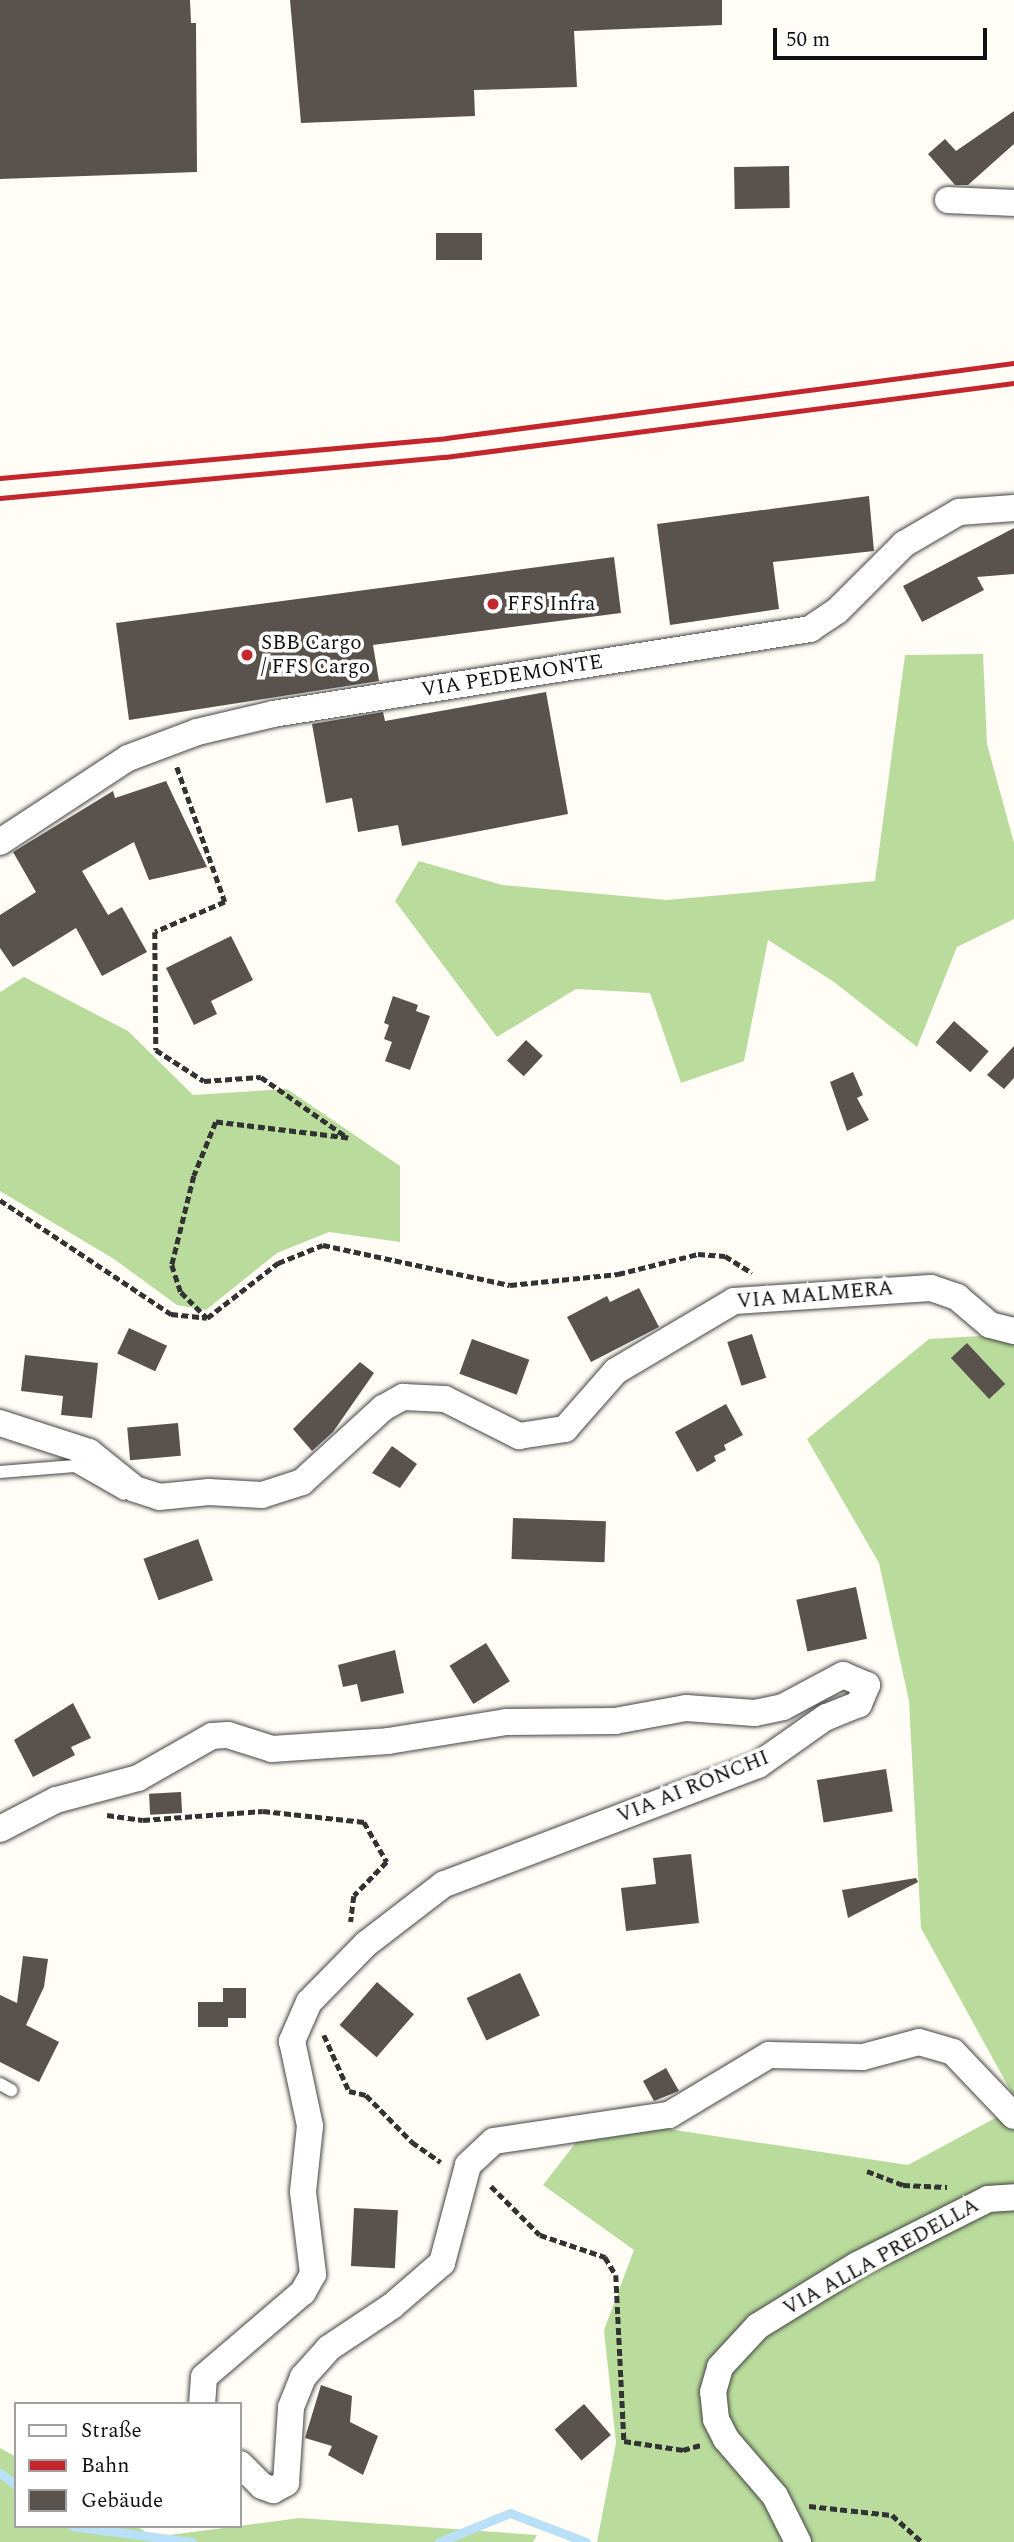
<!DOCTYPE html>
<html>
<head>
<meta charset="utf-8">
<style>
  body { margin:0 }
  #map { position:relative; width:1014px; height:2542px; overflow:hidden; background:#fffdf5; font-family:Spectral,serif }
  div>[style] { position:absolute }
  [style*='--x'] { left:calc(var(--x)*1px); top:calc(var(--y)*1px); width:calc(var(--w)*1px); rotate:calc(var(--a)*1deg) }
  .forest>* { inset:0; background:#b9dc9c }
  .stream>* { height:9px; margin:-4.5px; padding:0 4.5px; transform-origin:4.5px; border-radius:4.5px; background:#b9e0f7 }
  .building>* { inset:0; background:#5a524d; transform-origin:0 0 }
  .path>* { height:4.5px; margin-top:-2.25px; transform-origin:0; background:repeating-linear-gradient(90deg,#333 0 7px,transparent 0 10.5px) }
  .roads { filter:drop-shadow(0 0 2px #444) drop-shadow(0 0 2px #444) }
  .service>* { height:12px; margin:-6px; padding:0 6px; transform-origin:6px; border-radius:6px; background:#fff }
  .minor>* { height:26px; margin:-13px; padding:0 13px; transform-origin:13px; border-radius:13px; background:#fff }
  .rail>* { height:5px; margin:-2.5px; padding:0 2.5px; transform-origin:2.5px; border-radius:2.5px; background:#c4262e }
  .dots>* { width:19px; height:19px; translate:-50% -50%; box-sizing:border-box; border:4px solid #fff; border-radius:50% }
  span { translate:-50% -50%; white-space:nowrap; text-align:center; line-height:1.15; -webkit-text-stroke:7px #fff; paint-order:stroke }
  .poi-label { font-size:21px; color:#111 }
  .left { translate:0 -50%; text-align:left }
  .street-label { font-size:21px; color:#111 }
  .legend { position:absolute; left:14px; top:2402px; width:228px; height:126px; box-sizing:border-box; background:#fff; border:2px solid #a0a0a0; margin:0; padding:9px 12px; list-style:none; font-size:21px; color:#111 }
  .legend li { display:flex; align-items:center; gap:14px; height:35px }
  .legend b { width:35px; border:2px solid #a0a0a0 }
  .scale { position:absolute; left:773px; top:28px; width:214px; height:32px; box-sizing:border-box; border:4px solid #111; border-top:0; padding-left:9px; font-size:21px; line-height:24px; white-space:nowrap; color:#111; -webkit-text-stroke:5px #fff; paint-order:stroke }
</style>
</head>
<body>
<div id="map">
  <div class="forest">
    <div style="clip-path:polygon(983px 654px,987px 744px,1014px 843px,1014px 919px,957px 947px,917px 1047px,834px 982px,768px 940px,744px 1061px,681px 1083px,650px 993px,576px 989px,497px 1037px,395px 901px,419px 861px,502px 885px,667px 900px,875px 881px,905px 655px)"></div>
    <div style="clip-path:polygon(24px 977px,128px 1031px,193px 1095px,287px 1089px,400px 1166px,400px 1242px,329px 1232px,277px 1253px,206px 1310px,177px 1305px,114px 1259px,0 1191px,0 992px)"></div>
    <div style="clip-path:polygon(1014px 1334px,1014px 2097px,921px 1928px,909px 1701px,879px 1563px,807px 1439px,929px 1339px)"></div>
    <div style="clip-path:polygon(1014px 2108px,1014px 2542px,597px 2542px,616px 2443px,604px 2330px,634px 2250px,543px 2185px,595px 2118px,908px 2165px)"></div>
    <div style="clip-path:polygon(0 2448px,16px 2457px,16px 2526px,136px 2526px,154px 2537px,300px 2518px,537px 2535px,533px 2542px,0 2542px)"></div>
  </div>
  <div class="stream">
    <div style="--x:0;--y:2473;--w:20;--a:37"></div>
    <div style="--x:72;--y:2526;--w:121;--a:7.6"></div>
    <div style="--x:439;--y:2542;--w:77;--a:-22.2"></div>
    <div style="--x:510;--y:2513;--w:81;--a:20.9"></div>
  </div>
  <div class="building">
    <div style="clip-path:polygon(0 0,190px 0,191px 23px,196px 23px,197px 172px,0 179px)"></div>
    <div style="clip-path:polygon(290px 0,722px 0,722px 25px,574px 31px,577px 87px,474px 90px,475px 116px,301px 123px)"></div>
    <div style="clip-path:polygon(1014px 111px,1014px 144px,968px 185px,955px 185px,928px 154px,945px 139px,956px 151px)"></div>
    <div style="left:789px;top:166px;width:42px;height:55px;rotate:89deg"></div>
    <div style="left:436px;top:233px;width:46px;height:27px"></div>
    <div style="clip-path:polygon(869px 496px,874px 551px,773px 562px,779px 609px,670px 625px,657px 524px)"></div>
    <div style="clip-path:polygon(1014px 528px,1014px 574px,977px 577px,984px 590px,922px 622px,903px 586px)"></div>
    <div style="clip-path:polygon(614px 557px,621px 613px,373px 645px,379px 681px,129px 720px,116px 623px)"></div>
    <div style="clip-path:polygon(546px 692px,568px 814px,402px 846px,398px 825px,358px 832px,352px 798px,326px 803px,312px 724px,383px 712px,385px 721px)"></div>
    <div style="clip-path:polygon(166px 781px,207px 867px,149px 880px,134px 842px,82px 871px,108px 915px,122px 907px,147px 952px,102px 976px,76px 928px,13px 967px,0 948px,0 915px,36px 892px,13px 852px,113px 791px,115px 798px)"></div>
    <div style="clip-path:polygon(231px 936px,253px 980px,211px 1001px,217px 1014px,194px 1025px,166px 968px)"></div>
    <div style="clip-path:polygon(393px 996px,418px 1005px,416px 1011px,430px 1016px,410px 1070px,385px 1061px,392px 1042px,384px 1039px,389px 1025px,384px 1023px)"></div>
    <div style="left:954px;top:1021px;width:46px;height:28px;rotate:41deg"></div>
    <div style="left:526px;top:1040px;width:23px;height:28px;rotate:43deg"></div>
    <div style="clip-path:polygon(1014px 1046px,1014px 1078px,1004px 1089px,987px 1075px)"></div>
    <div style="clip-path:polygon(853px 1072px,863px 1095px,857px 1098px,869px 1120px,847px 1131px,830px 1082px)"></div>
    <div style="clip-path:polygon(639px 1288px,659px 1327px,591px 1362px,567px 1317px,607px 1296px,610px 1302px)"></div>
    <div style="left:129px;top:1328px;width:42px;height:28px;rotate:25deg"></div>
    <div style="left:752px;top:1334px;width:46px;height:26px;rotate:72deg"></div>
    <div style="left:472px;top:1339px;width:61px;height:37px;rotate:20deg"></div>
    <div style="left:967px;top:1343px;width:56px;height:22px;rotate:47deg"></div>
    <div style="clip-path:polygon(25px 1355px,98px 1363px,92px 1418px,61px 1415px,63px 1396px,21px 1391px)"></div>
    <div style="clip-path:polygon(360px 1362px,374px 1373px,333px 1432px,312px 1451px,293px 1429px)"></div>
    <div style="clip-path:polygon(726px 1404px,743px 1435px,724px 1445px,726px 1450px,714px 1456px,716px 1461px,697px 1472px,675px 1432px)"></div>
    <div style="left:178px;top:1423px;width:33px;height:51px;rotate:85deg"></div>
    <div style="clip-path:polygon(392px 1446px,417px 1464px,400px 1488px,372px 1473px)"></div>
    <div style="left:513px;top:1518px;width:93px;height:41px;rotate:2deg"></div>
    <div style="left:198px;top:1539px;width:44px;height:58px;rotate:70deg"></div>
    <div style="left:856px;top:1587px;width:53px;height:61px;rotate:78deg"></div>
    <div style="left:486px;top:1643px;width:45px;height:43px;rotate:58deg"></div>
    <div style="clip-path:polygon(395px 1650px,404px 1693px,361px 1702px,357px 1684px,343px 1687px,338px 1665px)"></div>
    <div style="clip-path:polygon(73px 1703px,91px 1738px,71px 1747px,75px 1755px,33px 1777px,14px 1740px)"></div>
    <div style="left:886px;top:1769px;width:43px;height:70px;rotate:81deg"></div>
    <div style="left:181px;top:1792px;width:21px;height:32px;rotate:87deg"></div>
    <div style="clip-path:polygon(691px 1854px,699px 1923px,626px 1931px,621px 1888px,656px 1884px,653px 1858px)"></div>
    <div style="clip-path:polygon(916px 1878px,918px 1882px,848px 1918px,842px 1890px)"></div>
    <div style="clip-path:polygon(23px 1956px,48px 1959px,44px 1987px,26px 2025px,59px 2042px,39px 2082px,0 2062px,0 1995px,17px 2003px)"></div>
    <div style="left:520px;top:1973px;width:47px;height:59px;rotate:65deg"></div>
    <div style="left:377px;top:1982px;width:49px;height:57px;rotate:41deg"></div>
    <div style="clip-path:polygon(223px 1988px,246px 1988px,246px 2018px,228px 2018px,228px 2027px,198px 2027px,198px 2002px,223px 2002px)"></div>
    <div style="clip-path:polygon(666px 2068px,679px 2091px,654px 2101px,643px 2081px)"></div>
    <div style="left:354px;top:2208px;width:44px;height:58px;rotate:3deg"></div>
    <div style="clip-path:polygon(321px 2385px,352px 2396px,350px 2422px,378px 2436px,363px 2475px,328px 2455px,332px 2446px,305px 2438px)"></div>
    <div style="left:584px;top:2404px;width:41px;height:39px;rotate:49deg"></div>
  </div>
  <div class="path">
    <div style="--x:177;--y:767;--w:143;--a:70.4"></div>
    <div style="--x:225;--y:902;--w:76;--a:156.8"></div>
    <div style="--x:155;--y:932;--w:118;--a:89.5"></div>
    <div style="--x:156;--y:1050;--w:57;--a:32.9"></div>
    <div style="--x:204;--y:1081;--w:57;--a:-4"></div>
    <div style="--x:261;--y:1077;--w:106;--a:35"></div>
    <div style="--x:348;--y:1138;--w:133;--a:-173.1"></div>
    <div style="--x:216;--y:1122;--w:58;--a:112.2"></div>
    <div style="--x:194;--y:1176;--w:92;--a:103.9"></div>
    <div style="--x:172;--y:1265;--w:28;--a:72"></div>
    <div style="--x:181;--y:1292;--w:37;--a:45"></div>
    <div style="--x:0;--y:1200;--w:206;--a:33.7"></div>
    <div style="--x:171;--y:1314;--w:36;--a:6"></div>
    <div style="--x:207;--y:1318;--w:90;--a:-37.8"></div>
    <div style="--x:278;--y:1263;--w:48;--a:-21.8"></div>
    <div style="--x:323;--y:1245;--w:191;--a:12.1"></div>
    <div style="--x:510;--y:1285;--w:109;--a:-5.8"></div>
    <div style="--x:618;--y:1274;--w:82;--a:-14"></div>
    <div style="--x:698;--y:1254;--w:27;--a:4"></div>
    <div style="--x:725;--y:1256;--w:32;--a:32"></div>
    <div style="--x:107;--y:1815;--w:36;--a:8"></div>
    <div style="--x:143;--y:1820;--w:120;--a:-4.3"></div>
    <div style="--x:263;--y:1811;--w:102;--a:6.2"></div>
    <div style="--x:364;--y:1822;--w:46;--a:60.1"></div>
    <div style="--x:387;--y:1862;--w:47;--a:134.1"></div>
    <div style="--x:354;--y:1896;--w:26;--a:97"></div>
    <div style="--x:324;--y:2035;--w:61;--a:65.9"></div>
    <div style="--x:349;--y:2091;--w:17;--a:13"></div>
    <div style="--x:366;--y:2095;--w:66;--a:45.6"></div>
    <div style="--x:412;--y:2142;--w:35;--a:35"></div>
    <div style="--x:867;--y:2171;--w:39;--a:21"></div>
    <div style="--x:903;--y:2185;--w:44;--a:2.6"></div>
    <div style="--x:491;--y:2186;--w:69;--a:45"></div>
    <div style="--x:540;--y:2235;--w:69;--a:18.7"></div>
    <div style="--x:605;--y:2257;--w:21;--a:59"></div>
    <div style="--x:616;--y:2275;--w:166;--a:87.2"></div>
    <div style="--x:624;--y:2441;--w:60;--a:8.7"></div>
    <div style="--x:683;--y:2450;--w:19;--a:-16"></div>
    <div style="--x:809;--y:2506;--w:83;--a:6.2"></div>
    <div style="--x:892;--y:2515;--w:40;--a:42"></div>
  </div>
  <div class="roads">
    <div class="service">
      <div style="--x:0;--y:1472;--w:75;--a:-4.6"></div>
      <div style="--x:75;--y:1466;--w:56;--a:29.7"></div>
      <div style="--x:0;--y:2084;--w:13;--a:29"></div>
    </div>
    <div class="minor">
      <div style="--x:948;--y:200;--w:66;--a:2.6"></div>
      <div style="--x:0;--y:842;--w:153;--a:-33.3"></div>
      <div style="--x:128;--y:758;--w:74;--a:-20.6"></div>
      <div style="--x:197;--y:732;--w:78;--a:-13.3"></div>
      <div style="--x:273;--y:714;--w:544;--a:-8.99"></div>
      <div style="--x:810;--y:629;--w:32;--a:-34"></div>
      <div style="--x:837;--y:611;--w:95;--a:-45"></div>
      <div style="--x:904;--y:544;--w:64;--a:-30.2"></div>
      <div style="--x:959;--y:512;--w:55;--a:-4.2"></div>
      <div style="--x:0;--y:1423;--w:94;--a:18"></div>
      <div style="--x:89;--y:1452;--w:59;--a:38.8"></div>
      <div style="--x:135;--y:1489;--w:25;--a:18"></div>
      <div style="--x:159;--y:1497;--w:50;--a:-5.7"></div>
      <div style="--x:209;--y:1492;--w:53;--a:3.2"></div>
      <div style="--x:262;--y:1495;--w:42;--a:-18"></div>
      <div style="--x:302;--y:1482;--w:110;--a:-42.4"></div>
      <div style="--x:383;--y:1408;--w:23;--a:-29"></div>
      <div style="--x:403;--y:1397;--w:42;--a:2.7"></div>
      <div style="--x:445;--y:1399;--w:83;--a:26.6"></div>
      <div style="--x:519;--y:1436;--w:47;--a:-8.7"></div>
      <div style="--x:565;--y:1429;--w:77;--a:-48.7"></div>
      <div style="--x:616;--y:1371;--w:137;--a:-30.7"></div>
      <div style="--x:734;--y:1301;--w:197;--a:-3.8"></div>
      <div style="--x:931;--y:1288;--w:28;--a:19"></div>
      <div style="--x:957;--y:1297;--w:43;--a:40.3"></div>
      <div style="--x:990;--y:1325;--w:25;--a:14"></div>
      <div style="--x:0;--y:1829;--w:63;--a:-27.4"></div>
      <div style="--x:56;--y:1800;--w:85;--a:-15"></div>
      <div style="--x:138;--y:1778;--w:85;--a:-29.6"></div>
      <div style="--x:212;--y:1736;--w:16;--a:-4"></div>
      <div style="--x:228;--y:1735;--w:46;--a:17.7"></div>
      <div style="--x:272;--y:1749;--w:116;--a:-3.9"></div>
      <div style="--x:388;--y:1741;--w:120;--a:-9.1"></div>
      <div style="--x:506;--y:1722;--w:109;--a:-0.5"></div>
      <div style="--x:615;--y:1721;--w:72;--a:-10.4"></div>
      <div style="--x:686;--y:1708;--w:69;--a:4.1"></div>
      <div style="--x:755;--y:1713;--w:29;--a:-12"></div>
      <div style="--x:783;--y:1707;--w:68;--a:-28.1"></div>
      <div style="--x:843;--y:1675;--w:26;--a:23"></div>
      <div style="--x:867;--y:1685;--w:21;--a:113"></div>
      <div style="--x:859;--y:1704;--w:35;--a:158"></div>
      <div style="--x:826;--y:1717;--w:83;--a:144.8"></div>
      <div style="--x:758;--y:1765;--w:336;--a:159.2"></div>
      <div style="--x:444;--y:1884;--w:98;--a:142.4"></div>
      <div style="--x:366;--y:1944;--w:81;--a:134.5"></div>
      <div style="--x:309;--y:2002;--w:43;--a:113.6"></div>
      <div style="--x:292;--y:2041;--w:87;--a:78"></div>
      <div style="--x:310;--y:2126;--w:66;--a:96.1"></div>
      <div style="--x:303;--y:2192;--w:83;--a:83"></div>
      <div style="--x:313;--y:2274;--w:21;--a:119"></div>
      <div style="--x:303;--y:2292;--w:130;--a:139.4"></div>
      <div style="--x:204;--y:2377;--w:27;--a:94"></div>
      <div style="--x:240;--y:2464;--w:31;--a:45"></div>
      <div style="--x:262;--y:2486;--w:12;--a:20"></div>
      <div style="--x:273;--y:2490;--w:15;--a:-28"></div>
      <div style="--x:286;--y:2483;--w:76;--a:-86.2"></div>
      <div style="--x:291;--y:2407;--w:32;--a:-68"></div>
      <div style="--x:303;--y:2377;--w:39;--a:-48"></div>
      <div style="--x:329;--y:2348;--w:76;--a:-33.7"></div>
      <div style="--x:392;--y:2306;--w:66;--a:-40.7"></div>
      <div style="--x:442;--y:2263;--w:101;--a:-75.1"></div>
      <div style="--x:468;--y:2165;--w:35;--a:-43"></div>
      <div style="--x:494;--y:2141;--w:177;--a:-8.5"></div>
      <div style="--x:669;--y:2115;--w:117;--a:-31"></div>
      <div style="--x:769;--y:2055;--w:94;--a:1.2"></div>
      <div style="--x:863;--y:2057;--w:58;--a:-15"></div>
      <div style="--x:919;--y:2042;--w:35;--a:16"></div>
      <div style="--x:953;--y:2052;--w:88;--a:46.4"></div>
      <div style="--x:798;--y:2542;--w:51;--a:-116.6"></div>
      <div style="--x:775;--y:2496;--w:75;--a:-130.7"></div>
      <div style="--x:726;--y:2439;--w:22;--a:-117"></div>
      <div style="--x:716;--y:2419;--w:27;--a:-96"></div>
      <div style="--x:713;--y:2392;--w:26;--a:-74"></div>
      <div style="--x:720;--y:2367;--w:56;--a:-47.2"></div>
      <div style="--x:758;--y:2326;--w:116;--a:-31.6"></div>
      <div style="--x:857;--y:2265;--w:147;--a:-26.7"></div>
      <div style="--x:988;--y:2199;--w:26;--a:-4"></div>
    </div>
  </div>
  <div class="rail">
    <div style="--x:0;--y:478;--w:448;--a:-5.1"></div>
    <div style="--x:446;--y:438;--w:573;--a:-7.52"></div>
    <div style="--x:0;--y:498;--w:447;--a:-5.3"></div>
    <div style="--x:445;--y:457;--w:574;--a:-7.41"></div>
  </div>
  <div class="dots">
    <div style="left:493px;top:604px;background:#c4262e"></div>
    <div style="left:247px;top:655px;background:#c4262e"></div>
  </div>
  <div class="poi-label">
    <span class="left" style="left:507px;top:604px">FFS Infra</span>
    <span class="left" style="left:261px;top:655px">SBB Cargo<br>/ FFS Cargo</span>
  </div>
  <div class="street-label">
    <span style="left:512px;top:676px;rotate:-9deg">VIA PEDEMONTE</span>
    <span style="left:815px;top:1295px;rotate:-5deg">VIA MALMERA</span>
    <span style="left:693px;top:1787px;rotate:-22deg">VIA AI RONCHI</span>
    <span style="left:881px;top:2257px;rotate:-29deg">VIA ALLA PREDELLA</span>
  </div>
  <ul class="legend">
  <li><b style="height:9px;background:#fff"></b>Straße</li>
  <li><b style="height:9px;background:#c4262e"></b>Bahn</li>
  <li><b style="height:19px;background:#5a524d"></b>Gebäude</li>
  </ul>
  <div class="scale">50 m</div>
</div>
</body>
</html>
